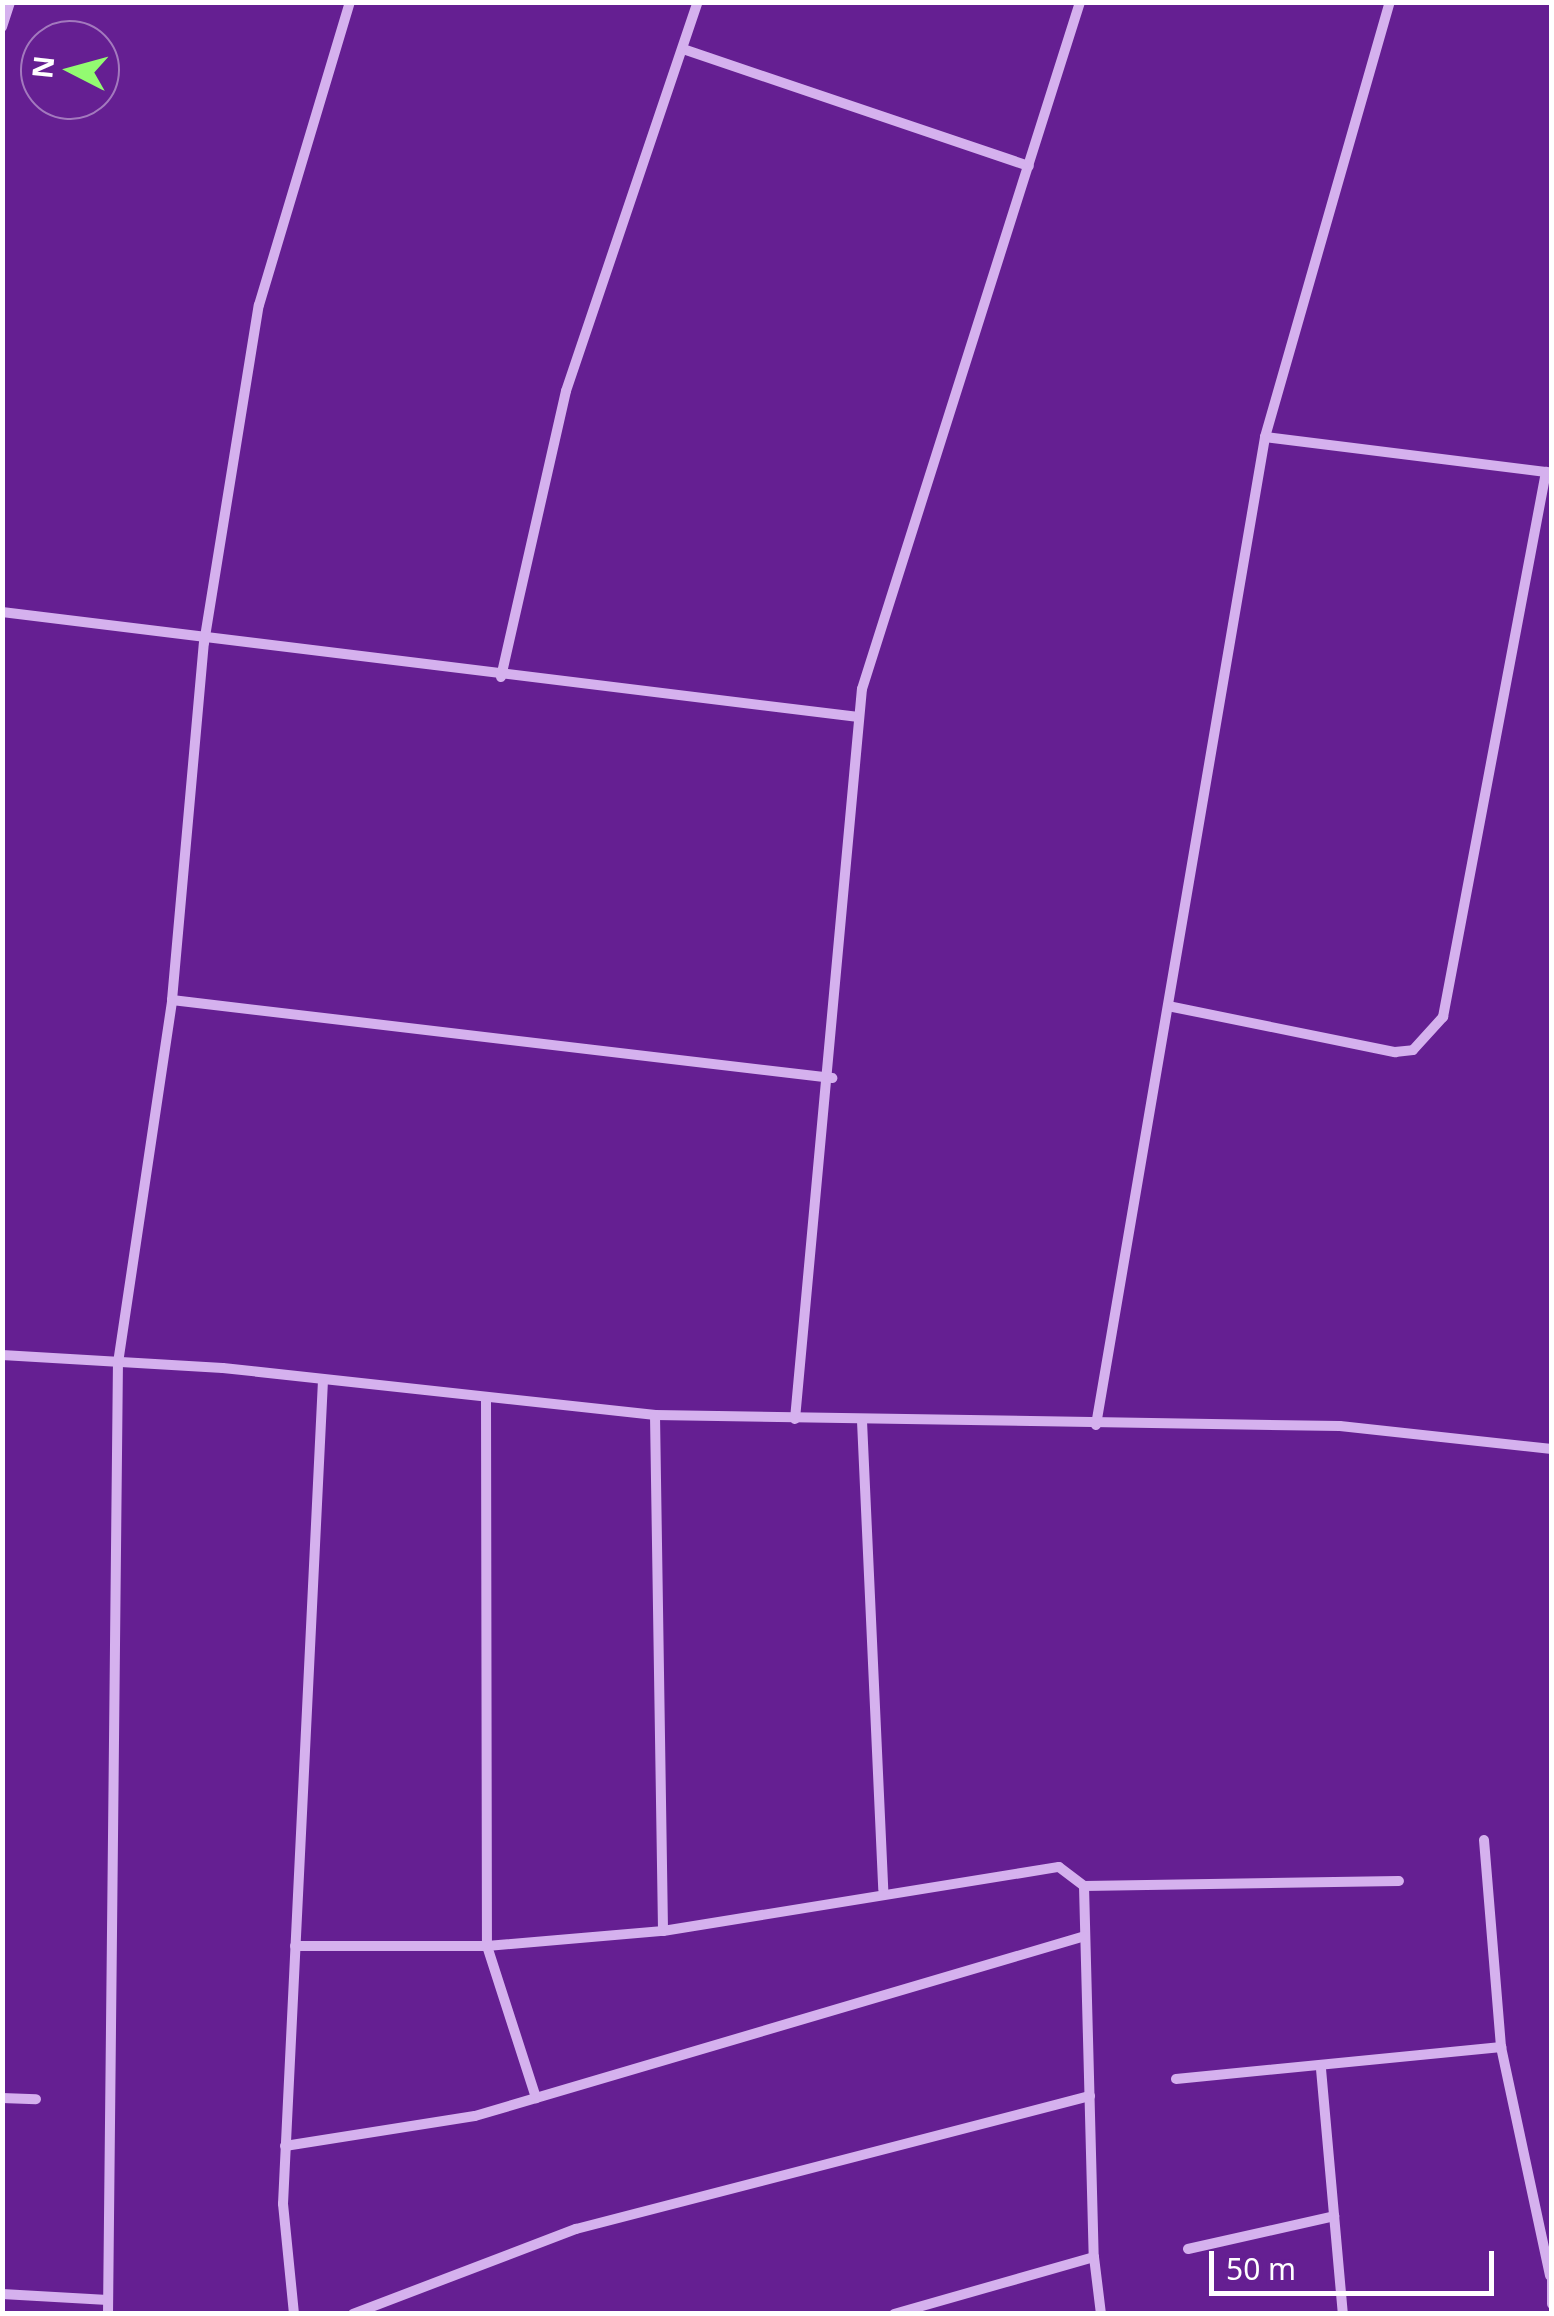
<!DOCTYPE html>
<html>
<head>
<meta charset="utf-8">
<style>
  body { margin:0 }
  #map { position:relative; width:1554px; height:2316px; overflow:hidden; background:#651f92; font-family:"Noto Sans",sans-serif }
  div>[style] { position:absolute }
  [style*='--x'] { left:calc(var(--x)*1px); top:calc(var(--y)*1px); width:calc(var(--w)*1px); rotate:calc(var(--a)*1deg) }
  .minor>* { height:10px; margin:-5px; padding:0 5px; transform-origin:5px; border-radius:5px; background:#d5b1ee }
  span { translate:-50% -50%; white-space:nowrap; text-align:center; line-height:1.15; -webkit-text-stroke:8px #651f92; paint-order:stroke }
  .frame { position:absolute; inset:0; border:5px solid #fff; pointer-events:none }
  .north { position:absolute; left:20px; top:20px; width:100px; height:100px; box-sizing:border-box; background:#651f92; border:2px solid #a379be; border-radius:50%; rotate:276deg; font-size:28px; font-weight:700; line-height:40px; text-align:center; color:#fff }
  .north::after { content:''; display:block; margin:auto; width:35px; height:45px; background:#93fb71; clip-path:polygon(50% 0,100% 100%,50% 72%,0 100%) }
  .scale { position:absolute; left:1209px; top:2251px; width:285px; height:45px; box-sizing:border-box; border:5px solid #fff; border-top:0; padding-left:12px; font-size:30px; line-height:35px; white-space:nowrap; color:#fff; -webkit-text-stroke:8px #651f92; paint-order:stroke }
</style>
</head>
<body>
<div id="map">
  <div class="minor">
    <div style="--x:2;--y:27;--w:26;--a:-72"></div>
    <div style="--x:683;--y:49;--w:365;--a:18.7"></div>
    <div style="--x:1265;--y:437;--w:453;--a:-74"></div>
    <div style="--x:2;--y:612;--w:863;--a:6.99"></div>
    <div style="--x:501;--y:677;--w:293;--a:-77.2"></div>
    <div style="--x:566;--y:391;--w:411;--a:-71.3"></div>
    <div style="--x:172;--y:1000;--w:665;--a:6.74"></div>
    <div style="--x:1168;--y:1006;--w:232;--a:11.5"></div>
    <div style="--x:1395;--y:1052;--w:18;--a:-6"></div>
    <div style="--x:1413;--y:1050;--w:45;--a:-47.7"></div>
    <div style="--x:1443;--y:1017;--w:555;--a:-79.3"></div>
    <div style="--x:2;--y:1355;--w:221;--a:3.4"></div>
    <div style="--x:223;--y:1368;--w:435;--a:6.2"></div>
    <div style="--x:655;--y:1415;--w:685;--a:0.92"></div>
    <div style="--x:1340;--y:1426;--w:213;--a:6.2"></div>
    <div style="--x:486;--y:1399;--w:547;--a:89.9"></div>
    <div style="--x:487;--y:1946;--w:160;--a:72.1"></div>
    <div style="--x:655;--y:1415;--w:516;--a:89.11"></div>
    <div style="--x:795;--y:1419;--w:733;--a:-84.76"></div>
    <div style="--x:862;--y:689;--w:721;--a:-72.39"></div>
    <div style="--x:862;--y:1421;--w:469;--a:87.4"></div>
    <div style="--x:1096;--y:1425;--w:1002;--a:-80.29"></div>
    <div style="--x:1265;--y:437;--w:289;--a:7.1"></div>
    <div style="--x:1484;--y:1840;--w:208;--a:85.3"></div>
    <div style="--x:1501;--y:2047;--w:234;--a:77.9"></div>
    <div style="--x:1084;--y:1886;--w:315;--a:-0.9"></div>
    <div style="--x:295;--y:1946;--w:192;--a:0"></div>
    <div style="--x:487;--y:1946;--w:177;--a:-4.9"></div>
    <div style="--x:663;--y:1931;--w:401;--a:-9.2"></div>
    <div style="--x:1059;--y:1867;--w:31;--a:37"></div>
    <div style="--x:1084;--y:1886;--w:371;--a:88.5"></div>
    <div style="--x:1321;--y:2069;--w:246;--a:84.9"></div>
    <div style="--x:1176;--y:2079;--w:327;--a:-5.6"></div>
    <div style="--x:2;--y:2098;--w:34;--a:2"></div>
    <div style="--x:285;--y:2146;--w:192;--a:-9"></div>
    <div style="--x:475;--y:2116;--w:636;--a:-16.44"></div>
    <div style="--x:1188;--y:2249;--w:150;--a:-12.7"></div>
    <div style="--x:1552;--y:2276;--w:28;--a:90"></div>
    <div style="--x:2;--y:2294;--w:106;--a:3.2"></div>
    <div style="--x:108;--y:2314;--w:951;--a:-89.4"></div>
    <div style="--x:118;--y:1363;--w:367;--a:-81.5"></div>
    <div style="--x:172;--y:1000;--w:358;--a:-84.9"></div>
    <div style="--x:204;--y:643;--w:342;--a:-80.8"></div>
    <div style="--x:259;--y:305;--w:316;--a:-73.3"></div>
    <div style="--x:294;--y:2314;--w:111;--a:-95.7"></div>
    <div style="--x:283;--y:2204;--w:825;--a:-87.22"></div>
    <div style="--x:353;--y:2314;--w:239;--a:-20.9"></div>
    <div style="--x:576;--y:2229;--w:531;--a:-14.51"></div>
    <div style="--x:894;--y:2314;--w:208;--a:-15.9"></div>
    <div style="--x:1094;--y:2257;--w:57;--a:83"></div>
  </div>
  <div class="frame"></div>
  <div class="north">N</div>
  <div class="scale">50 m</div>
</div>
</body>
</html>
